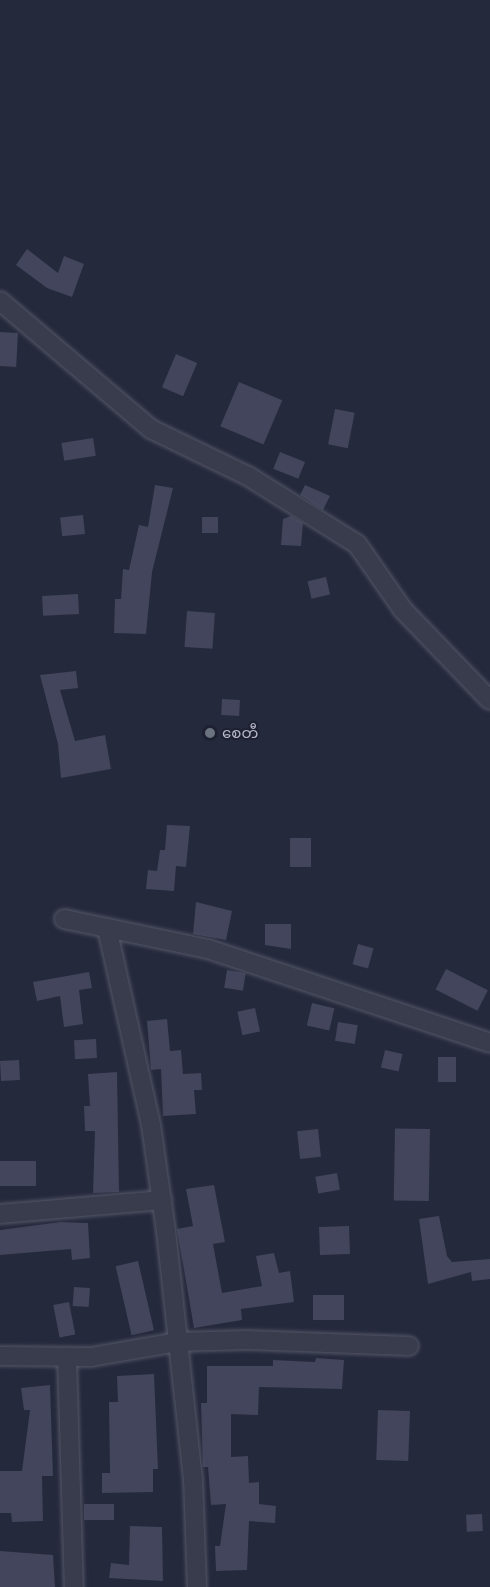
<!DOCTYPE html>
<html>
<head>
<meta charset="utf-8">
<style>
  body { margin:0 }
  #map { position:relative; width:490px; height:1587px; overflow:hidden; background:#25293c; font-family:Poppins,"Noto Sans Myanmar",sans-serif }
  div>[style] { position:absolute }
  [style*='--x'] { left:calc(var(--x)*1px); top:calc(var(--y)*1px); width:calc(var(--w)*1px); rotate:calc(var(--a)*1deg) }
  .building>* { inset:0; background:#42455c; transform-origin:0 0 }
  .roads { filter:drop-shadow(0 0 2px #545767) drop-shadow(0 0 2px #545767) }
  .street>* { height:18px; margin:-9px; padding:0 9px; transform-origin:9px; border-radius:9px; background:#393c4c }
  .dots>* { width:16px; height:16px; translate:-50% -50%; box-sizing:border-box; border:3px solid #1e2131; border-radius:50% }
  span { translate:-50% -50%; white-space:nowrap; text-align:center; line-height:1.15; -webkit-text-stroke:4.5px #1e2131; paint-order:stroke }
  .poi-label { font-size:15px; color:#b5b7c8 }
  .left { translate:0 -50%; text-align:left }
</style>
</head>
<body>
<div id="map">
  <div class="building">
    <div style="clip-path:polygon(27px 249px,58px 273px,64px 256px,84px 264px,72px 297px,47px 288px,16px 265px)"></div>
    <div style="left:0;top:332px;width:18px;height:34px;rotate:3deg"></div>
    <div style="left:176px;top:354px;width:23px;height:36px;rotate:23deg"></div>
    <div style="left:239px;top:382px;width:47px;height:48px;rotate:23deg"></div>
    <div style="left:335px;top:409px;width:20px;height:36px;rotate:11deg"></div>
    <div style="left:93px;top:438px;width:18px;height:32px;rotate:81deg"></div>
    <div style="left:280px;top:452px;width:27px;height:18px;rotate:22deg"></div>
    <div style="clip-path:polygon(155px 485px,173px 488px,152px 572px,146px 634px,114px 633px,115px 599px,121px 599px,123px 569px,129px 570px,139px 525px,148px 527px)"></div>
    <div style="clip-path:polygon(305px 485px,330px 496px,323px 510px,300px 495px)"></div>
    <div style="left:83px;top:515px;width:19px;height:23px;rotate:84deg"></div>
    <div style="clip-path:polygon(291px 516px,303px 523px,301px 546px,281px 545px,283px 519px)"></div>
    <div style="left:202px;top:517px;width:16px;height:16px"></div>
    <div style="left:326px;top:577px;width:18px;height:19px;rotate:77deg"></div>
    <div style="left:78px;top:594px;width:20px;height:36px;rotate:87deg"></div>
    <div style="left:187px;top:611px;width:28px;height:36px;rotate:4deg"></div>
    <div style="clip-path:polygon(76px 671px,78px 688px,60px 690px,75px 741px,105px 735px,111px 769px,61px 778px,58px 744px,40px 675px)"></div>
    <div style="left:222px;top:699px;width:18px;height:16px;rotate:3deg"></div>
    <div style="clip-path:polygon(167px 825px,190px 826px,186px 867px,176px 866px,174px 891px,146px 889px,148px 870px,157px 871px,160px 850px,165px 850px)"></div>
    <div style="left:290px;top:838px;width:21px;height:29px"></div>
    <div style="clip-path:polygon(196px 902px,232px 911px,226px 940px,193px 934px)"></div>
    <div style="clip-path:polygon(265px 924px,291px 924px,291px 949px,265px 945px)"></div>
    <div style="left:358px;top:944px;width:16px;height:21px;rotate:15deg"></div>
    <div style="left:446px;top:969px;width:47px;height:23px;rotate:27deg"></div>
    <div style="left:227px;top:970px;width:19px;height:18px;rotate:9deg"></div>
    <div style="clip-path:polygon(89px 972px,92px 988px,79px 990px,83px 1024px,64px 1027px,60px 996px,37px 1001px,33px 982px)"></div>
    <div style="left:312px;top:1003px;width:23px;height:23px;rotate:13deg"></div>
    <div style="left:255px;top:1008px;width:24px;height:18px;rotate:78deg"></div>
    <div style="clip-path:polygon(167px 1019px,170px 1051px,181px 1050px,183px 1074px,201px 1073px,202px 1090px,194px 1090px,196px 1114px,163px 1116px,161px 1069px,151px 1070px,147px 1021px)"></div>
    <div style="left:338px;top:1022px;width:20px;height:19px;rotate:9deg"></div>
    <div style="left:96px;top:1039px;width:19px;height:22px;rotate:87deg"></div>
    <div style="left:385px;top:1050px;width:18px;height:18px;rotate:13deg"></div>
    <div style="left:438px;top:1057px;width:18px;height:25px"></div>
    <div style="left:19px;top:1060px;width:20px;height:19px;rotate:87deg"></div>
    <div style="clip-path:polygon(117px 1072px,119px 1192px,93px 1193px,95px 1131px,85px 1131px,84px 1106px,90px 1106px,88px 1074px)"></div>
    <div style="left:318px;top:1129px;width:28px;height:21px;rotate:84deg"></div>
    <div style="left:430px;top:1129px;width:72px;height:35px;rotate:91deg"></div>
    <div style="left:0;top:1161px;width:36px;height:25px"></div>
    <div style="left:337px;top:1173px;width:17px;height:22px;rotate:80deg"></div>
    <div style="clip-path:polygon(214px 1185px,225px 1242px,213px 1244px,222px 1293px,262px 1286px,256px 1256px,274px 1253px,279px 1273px,290px 1271px,294px 1302px,241px 1309px,242px 1320px,194px 1328px,177px 1229px,193px 1226px,186px 1189px)"></div>
    <div style="clip-path:polygon(439px 1216px,447px 1256px,452px 1262px,490px 1259px,490px 1279px,472px 1281px,471px 1272px,428px 1284px,419px 1219px)"></div>
    <div style="clip-path:polygon(61px 1222px,88px 1223px,90px 1258px,72px 1260px,71px 1249px,0 1255px,0 1230px)"></div>
    <div style="left:349px;top:1226px;width:28px;height:30px;rotate:88deg"></div>
    <div style="left:138px;top:1261px;width:71px;height:23px;rotate:77deg"></div>
    <div style="left:74px;top:1287px;width:16px;height:19px;rotate:4deg"></div>
    <div style="left:313px;top:1295px;width:31px;height:25px"></div>
    <div style="left:69px;top:1302px;width:33px;height:16px;rotate:79deg"></div>
    <div style="clip-path:polygon(316px 1358px,344px 1360px,342px 1389px,259px 1387px,258px 1415px,231px 1414px,231px 1457px,248px 1456px,249px 1483px,259px 1482px,259px 1504px,276px 1506px,275px 1523px,249px 1521px,247px 1570px,216px 1571px,215px 1546px,220px 1546px,226px 1504px,211px 1505px,208px 1467px,203px 1467px,201px 1403px,207px 1403px,207px 1366px,273px 1366px,273px 1360px,315px 1362px)"></div>
    <div style="clip-path:polygon(154px 1374px,158px 1469px,153px 1469px,153px 1492px,102px 1493px,102px 1473px,110px 1473px,109px 1402px,118px 1402px,117px 1376px)"></div>
    <div style="clip-path:polygon(50px 1385px,53px 1476px,42px 1476px,43px 1521px,12px 1522px,11px 1513px,0 1513px,0 1471px,22px 1471px,30px 1410px,24px 1410px,21px 1388px)"></div>
    <div style="left:378px;top:1410px;width:32px;height:50px;rotate:2deg"></div>
    <div style="left:84px;top:1504px;width:30px;height:16px"></div>
    <div style="left:482px;top:1514px;width:17px;height:16px;rotate:87deg"></div>
    <div style="clip-path:polygon(130px 1526px,162px 1527px,163px 1581px,109px 1578px,111px 1563px,129px 1565px)"></div>
    <div style="clip-path:polygon(0 1551px,53px 1555px,55px 1587px,0 1587px)"></div>
  </div>
  <div class="roads">
    <div class="street">
      <div style="--x:0;--y:301;--w:198;--a:40.3"></div>
      <div style="--x:151;--y:429;--w:108;--a:25.9"></div>
      <div style="--x:248;--y:476;--w:128;--a:32"></div>
      <div style="--x:357;--y:544;--w:80;--a:55.1"></div>
      <div style="--x:403;--y:610;--w:125;--a:46"></div>
      <div style="--x:64;--y:919;--w:147;--a:11.8"></div>
      <div style="--x:208;--y:949;--w:297;--a:18.4"></div>
      <div style="--x:107;--y:928;--w:202;--a:77.4"></div>
      <div style="--x:151;--y:1125;--w:107;--a:81.9"></div>
      <div style="--x:166;--y:1231;--w:248;--a:83.8"></div>
      <div style="--x:193;--y:1478;--w:109;--a:87.9"></div>
      <div style="--x:0;--y:1214;--w:163;--a:-4.9"></div>
      <div style="--x:0;--y:1356;--w:91;--a:0.6"></div>
      <div style="--x:91;--y:1357;--w:87;--a:-9.9"></div>
      <div style="--x:177;--y:1342;--w:70;--a:-1.6"></div>
      <div style="--x:247;--y:1340;--w:162;--a:2.1"></div>
      <div style="--x:67;--y:1357;--w:230;--a:88.3"></div>
    </div>
  </div>
  <div class="dots">
    <div style="left:210px;top:733px;background:#6b7280"></div>
  </div>
  <div class="poi-label">
    <span class="left" style="left:222px;top:733px">စေတီ</span>
  </div>
</div>
</body>
</html>
